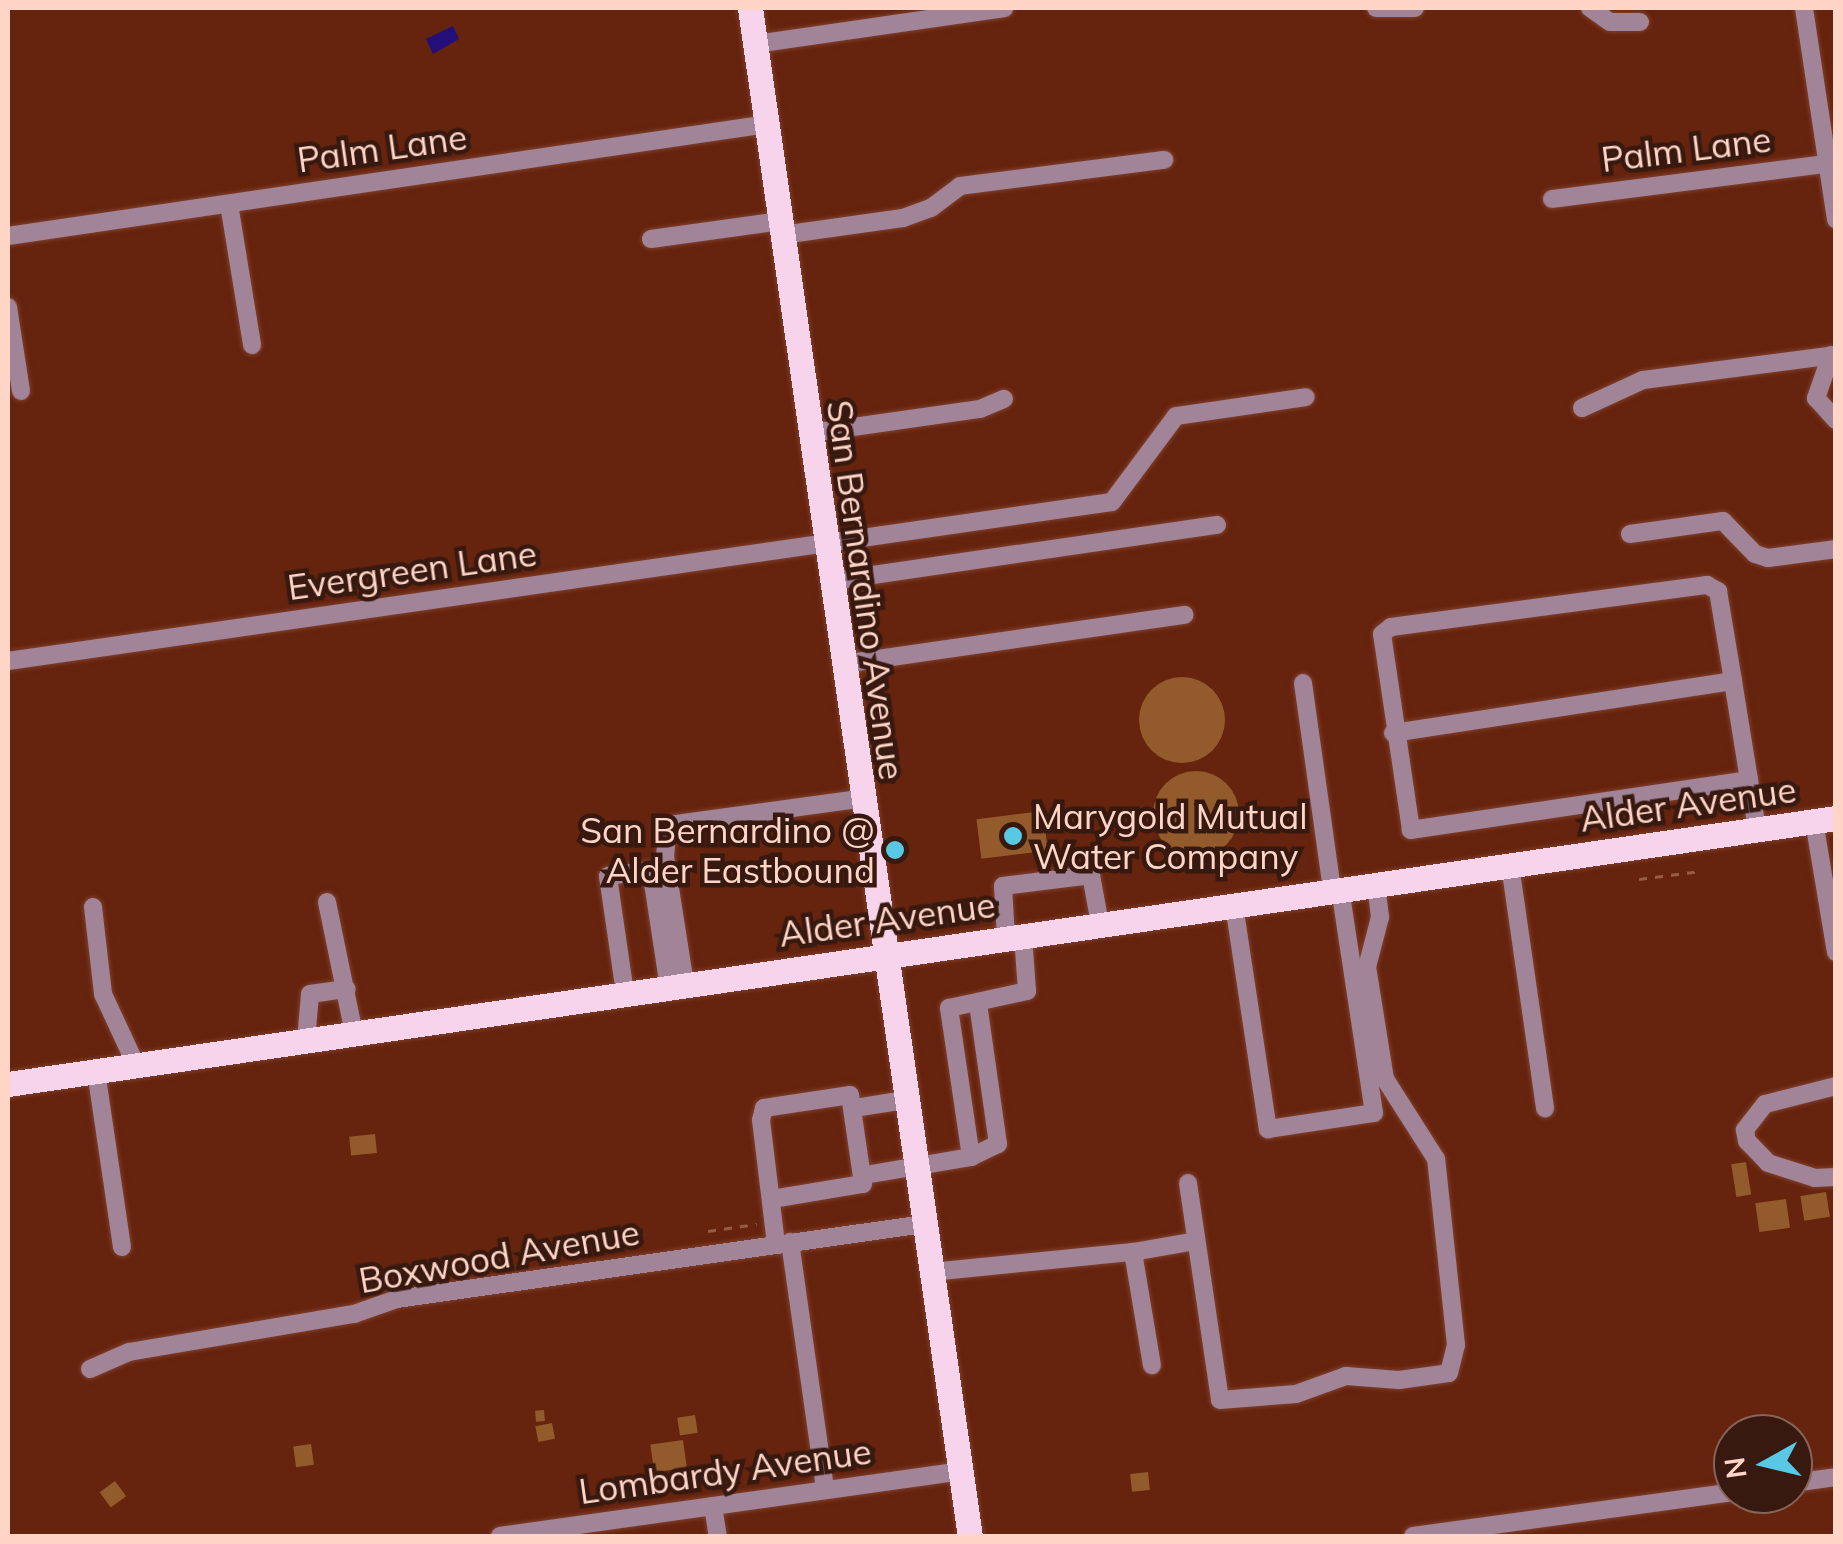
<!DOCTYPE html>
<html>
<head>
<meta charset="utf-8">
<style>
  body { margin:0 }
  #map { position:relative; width:1843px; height:1544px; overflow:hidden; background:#66230d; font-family:Mulish,sans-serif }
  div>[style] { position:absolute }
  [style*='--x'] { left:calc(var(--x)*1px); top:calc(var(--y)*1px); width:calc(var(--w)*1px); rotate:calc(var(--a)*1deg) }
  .water>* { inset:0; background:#220f79 }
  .building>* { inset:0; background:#935a2b; transform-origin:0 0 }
  .round { border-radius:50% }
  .path>* { height:2.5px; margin-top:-1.25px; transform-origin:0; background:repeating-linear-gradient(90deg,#965b47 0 8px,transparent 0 16px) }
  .roads { filter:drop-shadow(0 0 2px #7e3f2b) drop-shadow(0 0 2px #7e3f2b) }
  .minor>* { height:18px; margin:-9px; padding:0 9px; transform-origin:9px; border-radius:9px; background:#a18498 }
  .major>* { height:25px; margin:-12.5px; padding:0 12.5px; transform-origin:12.5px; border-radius:12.5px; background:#f8d3ec }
  .dots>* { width:28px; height:28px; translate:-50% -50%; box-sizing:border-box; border:5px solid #371910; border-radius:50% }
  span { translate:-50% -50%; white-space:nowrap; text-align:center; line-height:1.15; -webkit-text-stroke:9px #371910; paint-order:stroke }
  .street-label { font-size:35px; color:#ffd5c8 }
  .poi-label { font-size:35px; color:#ffd5c8 }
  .left { translate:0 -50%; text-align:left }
  .right { translate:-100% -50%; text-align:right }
  .frame { position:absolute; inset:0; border:10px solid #ffd5c8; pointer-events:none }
  .north { position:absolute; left:1713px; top:1414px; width:100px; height:100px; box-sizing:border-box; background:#371910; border:2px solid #87645a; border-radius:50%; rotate:262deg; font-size:28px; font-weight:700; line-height:40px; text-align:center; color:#ffd5c8 }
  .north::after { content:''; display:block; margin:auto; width:35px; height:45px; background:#59c8e5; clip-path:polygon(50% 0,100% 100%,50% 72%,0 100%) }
</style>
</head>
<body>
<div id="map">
  <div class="water">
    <div style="clip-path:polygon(453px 26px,459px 39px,433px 54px,426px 39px)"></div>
  </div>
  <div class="building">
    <div class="round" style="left:1139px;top:677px;width:86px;height:86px"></div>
    <div class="round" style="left:1153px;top:771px;width:86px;height:86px"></div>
    <div style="left:1043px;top:811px;width:40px;height:67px;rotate:83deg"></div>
    <div style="left:375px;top:1134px;width:19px;height:26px;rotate:84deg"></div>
    <div style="left:1746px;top:1162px;width:33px;height:15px;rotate:81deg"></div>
    <div style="left:1826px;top:1192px;width:25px;height:26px;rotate:81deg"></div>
    <div style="left:1786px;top:1199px;width:29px;height:31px;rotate:82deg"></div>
    <div style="left:544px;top:1410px;width:11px;height:9px;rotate:85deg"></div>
    <div style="left:695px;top:1415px;width:18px;height:18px;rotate:81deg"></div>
    <div style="left:552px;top:1423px;width:16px;height:17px;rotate:79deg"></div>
    <div style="left:683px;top:1440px;width:28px;height:33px;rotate:82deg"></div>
    <div style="left:311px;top:1444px;width:21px;height:18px;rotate:82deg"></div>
    <div style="left:1148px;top:1472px;width:18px;height:18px;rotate:84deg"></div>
    <div style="left:115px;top:1481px;width:19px;height:19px;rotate:54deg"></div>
  </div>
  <div class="path">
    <div style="--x:1639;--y:879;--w:62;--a:-7.5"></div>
    <div style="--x:708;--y:1231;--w:49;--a:-8.3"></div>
  </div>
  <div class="roads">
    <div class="minor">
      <div style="--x:1376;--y:8;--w:39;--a:0"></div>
      <div style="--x:1590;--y:8;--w:24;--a:35"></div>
      <div style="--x:1610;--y:22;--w:30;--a:0"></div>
      <div style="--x:1804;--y:8;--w:214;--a:81.4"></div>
      <div style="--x:755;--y:44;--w:252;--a:-8.2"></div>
      <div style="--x:1552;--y:199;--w:277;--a:-7.3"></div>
      <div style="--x:229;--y:204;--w:143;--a:80.7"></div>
      <div style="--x:782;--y:235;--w:122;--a:-8"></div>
      <div style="--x:903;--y:218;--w:30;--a:-20"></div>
      <div style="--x:931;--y:208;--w:36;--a:-37"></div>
      <div style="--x:960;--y:186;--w:206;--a:-7.3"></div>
      <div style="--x:8;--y:236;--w:767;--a:-8.39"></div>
      <div style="--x:651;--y:239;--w:131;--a:-7.9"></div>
      <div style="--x:8;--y:307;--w:85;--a:81.2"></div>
      <div style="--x:1831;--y:355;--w:46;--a:109.2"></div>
      <div style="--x:1816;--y:398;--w:30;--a:48"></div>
      <div style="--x:1582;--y:408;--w:67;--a:-24.7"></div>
      <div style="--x:1643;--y:380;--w:195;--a:-7.4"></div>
      <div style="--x:811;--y:433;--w:171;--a:-8.1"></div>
      <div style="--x:980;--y:409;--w:26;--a:-23"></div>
      <div style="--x:1630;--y:534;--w:94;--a:-8"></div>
      <div style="--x:1723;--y:521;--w:46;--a:45.9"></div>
      <div style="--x:1755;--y:554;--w:14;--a:17"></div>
      <div style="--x:1768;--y:558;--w:69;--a:-7.5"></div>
      <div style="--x:832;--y:581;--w:389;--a:-8.3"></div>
      <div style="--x:8;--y:661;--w:1115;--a:-8.2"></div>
      <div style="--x:1112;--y:502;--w:107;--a:-53.3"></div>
      <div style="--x:1176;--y:416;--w:131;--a:-8.3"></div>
      <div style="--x:843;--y:664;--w:345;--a:-8.2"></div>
      <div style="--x:1303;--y:683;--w:209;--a:82"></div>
      <div style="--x:1393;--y:733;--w:344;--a:-8.7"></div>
      <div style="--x:1749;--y:780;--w:342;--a:171.6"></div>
      <div style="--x:1411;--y:830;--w:198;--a:-98.4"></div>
      <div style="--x:1382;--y:634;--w:11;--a:-38"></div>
      <div style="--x:1391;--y:627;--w:319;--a:-7.6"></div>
      <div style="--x:1707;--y:585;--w:13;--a:29"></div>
      <div style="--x:1718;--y:591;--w:91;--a:80.5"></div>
      <div style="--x:1733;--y:681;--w:100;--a:80.8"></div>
      <div style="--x:1749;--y:780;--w:50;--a:80.7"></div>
      <div style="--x:1814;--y:821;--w:133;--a:80.5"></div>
      <div style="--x:1510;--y:865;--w:246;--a:81.8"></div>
      <div style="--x:327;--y:902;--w:134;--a:78.4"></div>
      <div style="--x:1234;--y:905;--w:227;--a:81.4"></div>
      <div style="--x:1268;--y:1129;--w:107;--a:-8.6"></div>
      <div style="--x:1374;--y:1113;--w:227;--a:-98.6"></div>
      <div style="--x:93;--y:907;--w:88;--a:83.4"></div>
      <div style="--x:103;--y:994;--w:78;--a:65.1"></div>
      <div style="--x:1006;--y:937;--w:51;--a:-93.4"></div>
      <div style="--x:1003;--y:886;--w:89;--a:-7.1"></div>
      <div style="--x:1091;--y:875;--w:50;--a:79.6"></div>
      <div style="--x:685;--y:984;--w:129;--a:-98.9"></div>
      <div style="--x:665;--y:857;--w:23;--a:-85"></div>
      <div style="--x:667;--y:834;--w:13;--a:-48"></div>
      <div style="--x:676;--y:824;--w:185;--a:-7.8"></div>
      <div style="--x:625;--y:993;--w:118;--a:-98.3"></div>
      <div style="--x:608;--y:876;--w:43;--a:-7.9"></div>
      <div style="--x:651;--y:870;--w:118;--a:81.3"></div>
      <div style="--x:306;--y:1040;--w:46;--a:-85"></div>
      <div style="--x:310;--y:994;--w:37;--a:-8"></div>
      <div style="--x:96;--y:1071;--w:178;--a:81.6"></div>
      <div style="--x:1836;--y:1086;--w:73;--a:165.8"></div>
      <div style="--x:1765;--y:1104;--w:33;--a:128"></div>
      <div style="--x:1745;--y:1130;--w:11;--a:80"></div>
      <div style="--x:1747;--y:1141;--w:30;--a:46"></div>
      <div style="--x:1768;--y:1163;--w:49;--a:17.7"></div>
      <div style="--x:1815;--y:1178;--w:21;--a:-3"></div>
      <div style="--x:855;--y:1108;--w:51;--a:-9.1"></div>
      <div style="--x:971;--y:1157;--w:151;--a:-98.4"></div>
      <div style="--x:949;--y:1008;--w:80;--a:-12.3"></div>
      <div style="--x:1027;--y:991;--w:56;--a:-94.1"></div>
      <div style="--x:865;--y:1175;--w:108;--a:-9.6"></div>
      <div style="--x:971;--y:1157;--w:30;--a:-26"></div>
      <div style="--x:998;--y:1144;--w:141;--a:-98.1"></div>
      <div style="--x:1188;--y:1183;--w:219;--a:81.6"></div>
      <div style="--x:1220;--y:1400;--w:76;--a:-4.5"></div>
      <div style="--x:1296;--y:1394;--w:53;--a:-19.8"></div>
      <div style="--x:1346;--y:1376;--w:53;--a:4.3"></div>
      <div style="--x:1399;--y:1380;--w:50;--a:-8"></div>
      <div style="--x:1449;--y:1373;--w:29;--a:-76"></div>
      <div style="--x:1456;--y:1345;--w:187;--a:-96.1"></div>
      <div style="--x:1436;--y:1159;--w:95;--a:-122.5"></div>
      <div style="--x:1385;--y:1079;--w:113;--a:-99.1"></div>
      <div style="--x:1367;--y:967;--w:52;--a:-75.4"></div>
      <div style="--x:1380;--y:917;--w:33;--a:-97"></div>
      <div style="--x:772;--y:1199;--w:92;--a:-9.4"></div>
      <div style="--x:863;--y:1184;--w:90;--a:-98.3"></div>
      <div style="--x:850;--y:1095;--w:87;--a:171.4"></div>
      <div style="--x:764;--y:1108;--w:12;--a:104"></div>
      <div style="--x:761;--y:1120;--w:125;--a:83.1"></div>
      <div style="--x:790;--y:1242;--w:248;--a:81.9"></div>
      <div style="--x:1133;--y:1252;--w:64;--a:-9.9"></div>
      <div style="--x:931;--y:1272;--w:203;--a:-5.7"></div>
      <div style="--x:1133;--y:1252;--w:115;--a:80.5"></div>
      <div style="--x:90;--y:1369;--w:43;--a:-23.6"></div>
      <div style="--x:129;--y:1352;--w:228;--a:-9.6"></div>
      <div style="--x:354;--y:1314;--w:46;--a:-19.2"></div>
      <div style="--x:397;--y:1299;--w:532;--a:-8.1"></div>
      <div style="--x:1793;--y:1483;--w:43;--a:-7.9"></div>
      <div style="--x:713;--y:1506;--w:30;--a:81"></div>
      <div style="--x:500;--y:1536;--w:465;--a:-8"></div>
      <div style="--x:1413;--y:1536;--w:323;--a:-7.8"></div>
    </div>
    <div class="major">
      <div style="--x:750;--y:8;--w:1544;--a:81.81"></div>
      <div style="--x:8;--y:1084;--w:1847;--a:-8.28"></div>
    </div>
  </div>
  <div class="dots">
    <div style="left:1013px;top:836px;background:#59c8e5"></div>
    <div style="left:895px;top:850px;background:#59c8e5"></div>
  </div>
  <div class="street-label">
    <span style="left:382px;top:148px;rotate:-8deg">Palm Lane</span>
    <span style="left:1686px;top:149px;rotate:-7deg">Palm Lane</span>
    <span style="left:412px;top:570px;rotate:-8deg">Evergreen Lane</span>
    <span style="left:866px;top:590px;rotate:82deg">San Bernardino Avenue</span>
    <span style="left:1688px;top:804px;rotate:-8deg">Alder Avenue</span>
    <span style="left:887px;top:919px;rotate:-8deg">Alder Avenue</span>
    <span style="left:499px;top:1256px;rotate:-10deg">Boxwood Avenue</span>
    <span style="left:725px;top:1471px;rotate:-8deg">Lombardy Avenue</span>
  </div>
  <div class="poi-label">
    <span class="left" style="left:1033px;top:836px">Marygold Mutual<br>Water Company</span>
    <span class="right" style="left:875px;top:850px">San Bernardino @<br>Alder Eastbound</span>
  </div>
  <div class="frame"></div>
  <div class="north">N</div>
</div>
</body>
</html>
